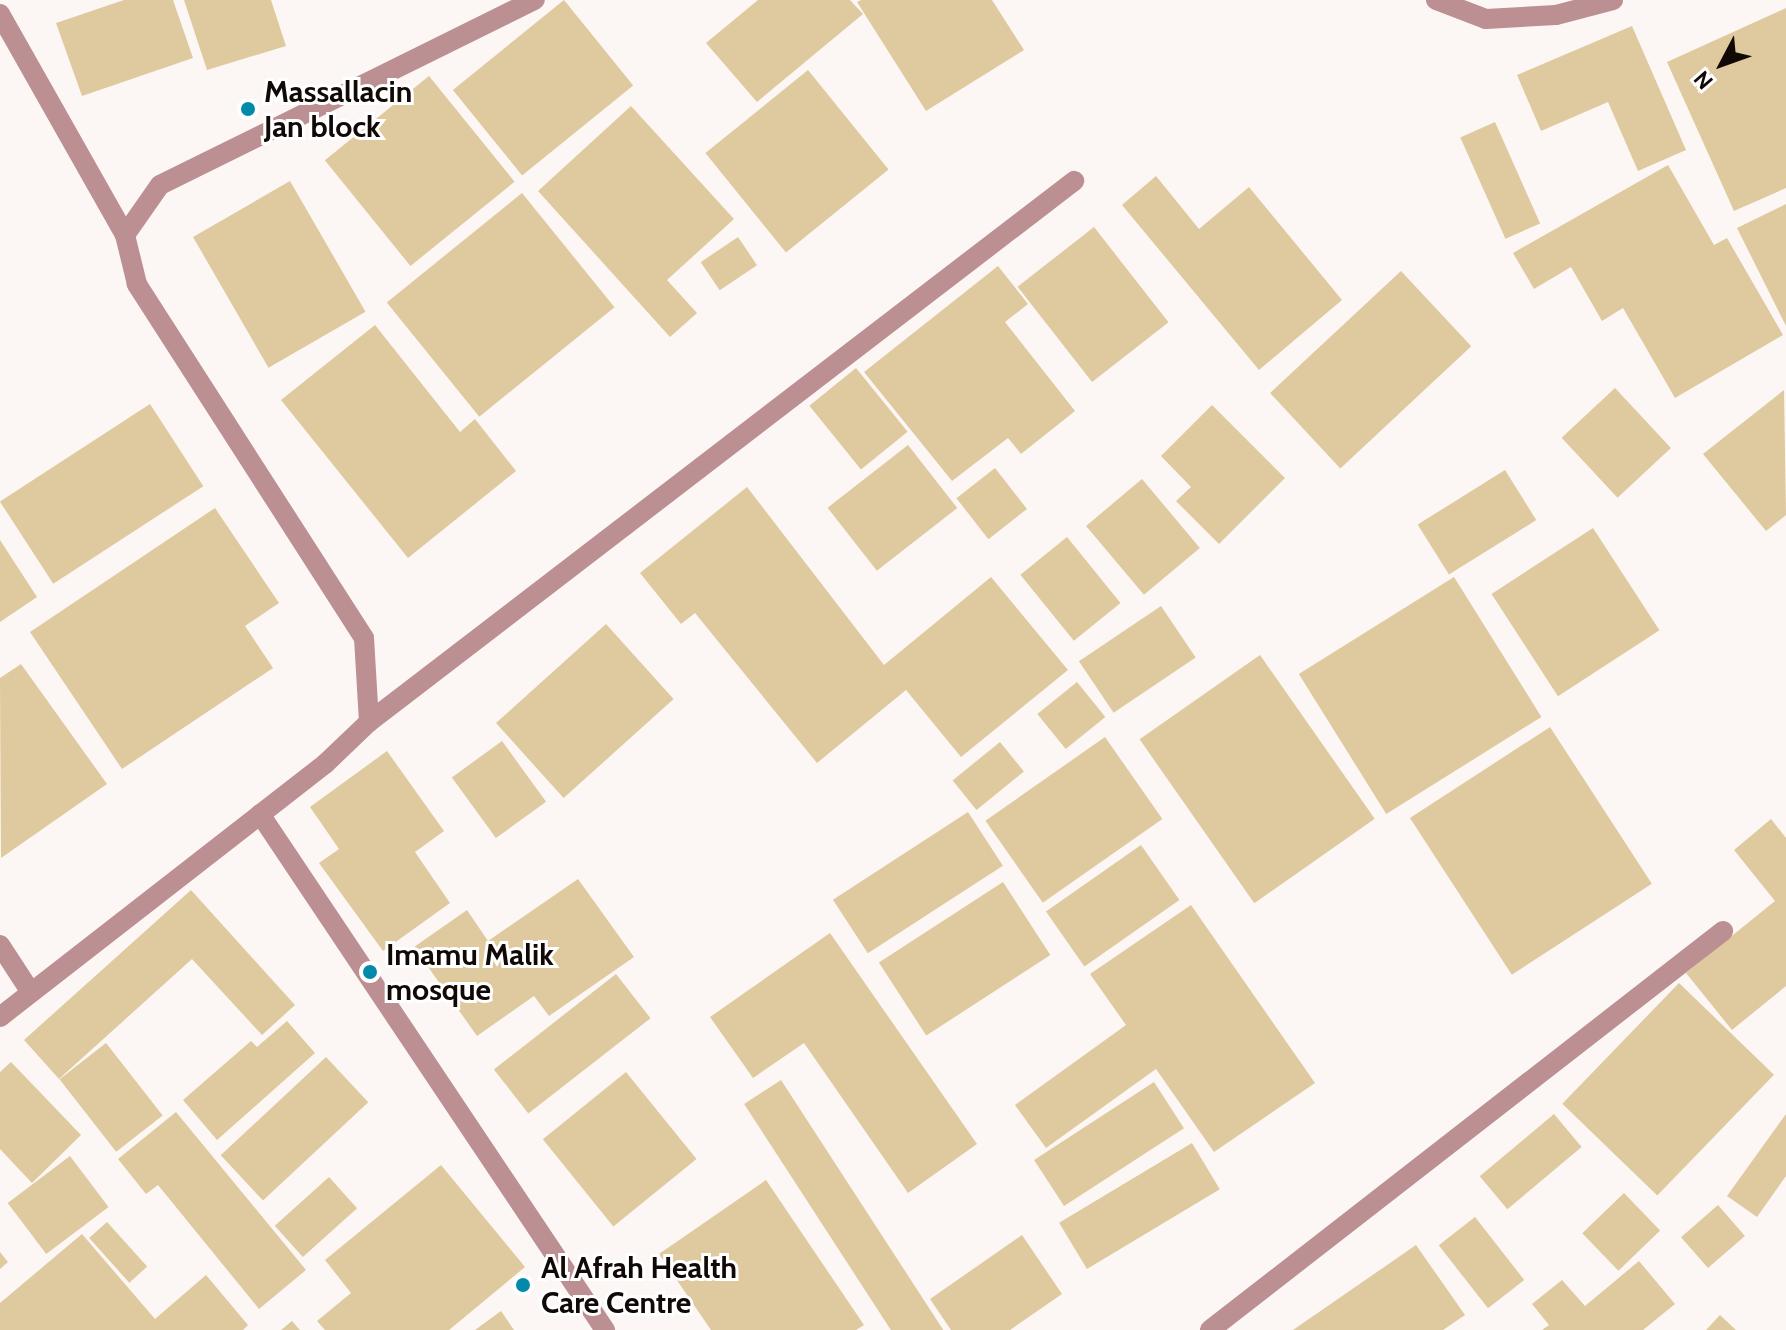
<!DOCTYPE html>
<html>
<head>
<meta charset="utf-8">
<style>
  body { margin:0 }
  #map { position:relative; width:1786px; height:1330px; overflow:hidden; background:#fcf7f5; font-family:Cabin,sans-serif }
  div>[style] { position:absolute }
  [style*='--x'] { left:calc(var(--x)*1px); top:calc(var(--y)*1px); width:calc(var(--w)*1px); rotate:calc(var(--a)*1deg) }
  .building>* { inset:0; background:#dfc99e; transform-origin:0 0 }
  .minor>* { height:20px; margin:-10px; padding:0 10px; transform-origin:10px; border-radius:10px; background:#bc8f92 }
  .tertiary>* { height:20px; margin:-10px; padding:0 10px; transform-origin:10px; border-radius:10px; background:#bc8f92 }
  .dots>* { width:22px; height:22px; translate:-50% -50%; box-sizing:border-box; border:4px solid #fff; border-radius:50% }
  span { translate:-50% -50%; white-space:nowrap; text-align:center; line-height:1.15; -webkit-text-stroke:6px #fff; paint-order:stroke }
  .poi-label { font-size:30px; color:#110906; font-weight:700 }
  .left { translate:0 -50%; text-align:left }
  .north { position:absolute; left:1682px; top:24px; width:80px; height:80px; -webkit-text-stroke:6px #fff; paint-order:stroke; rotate:229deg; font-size:22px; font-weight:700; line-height:32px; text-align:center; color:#110906 }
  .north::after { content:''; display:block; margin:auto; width:28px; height:36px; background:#110906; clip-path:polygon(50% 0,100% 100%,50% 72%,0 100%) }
</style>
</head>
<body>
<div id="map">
  <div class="building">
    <div style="clip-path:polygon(124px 0,173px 0,193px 58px,82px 96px,56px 23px)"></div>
    <div style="clip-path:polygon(184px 0,271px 0,286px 46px,207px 70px)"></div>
    <div style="left:564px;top:0;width:110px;height:143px;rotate:51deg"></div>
    <div style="clip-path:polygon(758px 0,850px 0,863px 14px,757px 102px,706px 43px)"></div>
    <div style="clip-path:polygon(861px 0,992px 0,1024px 50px,926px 111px,857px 2px)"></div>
    <div style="clip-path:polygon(1786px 8px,1786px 188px,1734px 211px,1667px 62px)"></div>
    <div style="clip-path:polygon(1632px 26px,1686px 150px,1638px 171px,1608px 102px,1541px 131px,1517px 75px)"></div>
    <div style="left:808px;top:70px;width:128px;height:132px;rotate:51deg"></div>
    <div style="left:429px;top:76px;width:136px;height:134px;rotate:51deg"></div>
    <div style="clip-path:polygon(631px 106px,734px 219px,667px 280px,697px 313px,670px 337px,538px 191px)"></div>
    <div style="left:1495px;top:122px;width:111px;height:38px;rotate:66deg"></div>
    <div style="clip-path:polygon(1668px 165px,1714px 245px,1727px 238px,1783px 335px,1675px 398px,1623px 308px,1602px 321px,1571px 267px,1534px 289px,1513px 253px)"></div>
    <div style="clip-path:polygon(1156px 176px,1199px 229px,1249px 187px,1342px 300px,1259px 370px,1122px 205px)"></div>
    <div style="left:290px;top:181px;width:151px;height:112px;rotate:60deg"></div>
    <div style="left:522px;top:193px;width:147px;height:174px;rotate:51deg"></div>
    <div style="clip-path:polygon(1786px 204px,1786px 326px,1737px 228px)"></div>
    <div style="left:1094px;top:227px;width:121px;height:97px;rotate:52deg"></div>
    <div style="left:738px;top:237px;width:34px;height:45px;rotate:56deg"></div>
    <div style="clip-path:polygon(998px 266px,1028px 304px,1005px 322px,1075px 411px,1021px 454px,1008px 438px,952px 481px,864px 372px)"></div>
    <div style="left:1401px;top:271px;width:103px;height:179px;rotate:47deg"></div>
    <div style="clip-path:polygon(375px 325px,460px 432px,475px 419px,516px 471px,408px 558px,281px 400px)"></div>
    <div style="left:856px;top:368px;width:82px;height:60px;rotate:51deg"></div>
    <div style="left:1615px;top:388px;width:82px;height:73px;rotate:47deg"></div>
    <div style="clip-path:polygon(1784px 390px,1786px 515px,1766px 531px,1703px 454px)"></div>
    <div style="left:150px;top:404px;width:98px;height:179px;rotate:57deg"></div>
    <div style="clip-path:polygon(1212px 405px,1285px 478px,1219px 544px,1176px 501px,1191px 487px,1161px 456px)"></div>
    <div style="left:908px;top:445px;width:80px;height:102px;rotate:52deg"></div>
    <div style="left:995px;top:468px;width:52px;height:49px;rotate:52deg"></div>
    <div style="left:1505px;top:470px;width:59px;height:103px;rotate:58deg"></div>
    <div style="left:1142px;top:479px;width:90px;height:73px;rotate:50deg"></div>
    <div style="clip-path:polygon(747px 487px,884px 665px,991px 577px,1068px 670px,961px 757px,906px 690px,817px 763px,695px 613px,681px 624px,640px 573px)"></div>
    <div style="clip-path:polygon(215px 508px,279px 603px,245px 626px,273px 668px,122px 769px,30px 632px)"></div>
    <div style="left:1593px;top:528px;width:122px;height:121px;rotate:57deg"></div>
    <div style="left:1067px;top:537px;width:85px;height:60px;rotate:51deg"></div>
    <div style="clip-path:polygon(0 540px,37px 597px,0 622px)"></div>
    <div style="left:1454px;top:577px;width:165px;height:183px;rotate:58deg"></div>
    <div style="left:1161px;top:606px;width:62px;height:99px;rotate:56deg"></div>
    <div style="left:606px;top:624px;width:101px;height:148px;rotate:48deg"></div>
    <div style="left:1260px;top:655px;width:200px;height:147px;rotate:55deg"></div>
    <div style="clip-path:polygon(21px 664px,107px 784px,1px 858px,0 678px)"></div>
    <div style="left:1077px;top:682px;width:45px;height:51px;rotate:51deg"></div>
    <div style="left:1550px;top:727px;width:187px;height:167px;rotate:57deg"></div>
    <div style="left:1105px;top:737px;width:100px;height:146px;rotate:55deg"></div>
    <div style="left:502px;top:741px;width:75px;height:62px;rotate:54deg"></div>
    <div style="left:1000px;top:742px;width:38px;height:61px;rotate:51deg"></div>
    <div style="clip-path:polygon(387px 751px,444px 831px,415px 852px,450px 903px,383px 951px,319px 863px,339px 849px,310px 807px)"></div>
    <div style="left:968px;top:812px;width:64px;height:161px;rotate:57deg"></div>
    <div style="clip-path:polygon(1771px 819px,1786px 838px,1786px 986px,1732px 1030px,1686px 973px,1775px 901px,1734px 850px)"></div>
    <div style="left:1141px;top:845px;width:67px;height:116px;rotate:55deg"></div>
    <div style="clip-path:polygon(578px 879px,634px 957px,549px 1016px,534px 996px,477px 1036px,414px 947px,467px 910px,488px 941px)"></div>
    <div style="left:1003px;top:882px;width:87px;height:148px;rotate:57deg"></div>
    <div style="clip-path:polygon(191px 890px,295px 1005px,262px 1035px,192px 959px,59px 1079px,24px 1040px)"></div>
    <div style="clip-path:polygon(1191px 905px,1315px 1083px,1214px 1152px,1156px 1069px,1046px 1148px,1015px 1105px,1126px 1025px,1090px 974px)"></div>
    <div style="clip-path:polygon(830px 933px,977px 1144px,908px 1193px,804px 1043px,753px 1078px,710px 1017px)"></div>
    <div style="left:616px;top:974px;width:56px;height:155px;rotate:52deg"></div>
    <div style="left:1679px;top:983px;width:132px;height:168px;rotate:44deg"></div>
    <div style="clip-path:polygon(287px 1021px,315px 1053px,217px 1140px,183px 1100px,251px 1041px,257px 1047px)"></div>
    <div style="left:106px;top:1043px;width:92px;height:59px;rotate:52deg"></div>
    <div style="left:326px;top:1057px;width:62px;height:144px;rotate:47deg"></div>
    <div style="clip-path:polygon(11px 1062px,81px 1135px,32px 1183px,0 1149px,0 1072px)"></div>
    <div style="left:626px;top:1072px;width:112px;height:107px;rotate:51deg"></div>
    <div style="left:781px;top:1080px;width:298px;height:44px;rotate:57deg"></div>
    <div style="left:1154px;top:1082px;width:55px;height:143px;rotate:57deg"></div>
    <div style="clip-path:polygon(176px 1112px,306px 1270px,259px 1309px,158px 1185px,146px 1194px,118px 1159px)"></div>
    <div style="left:1554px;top:1114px;width:43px;height:97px;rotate:50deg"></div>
    <div style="clip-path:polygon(1786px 1114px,1786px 1176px,1757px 1217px,1727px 1196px)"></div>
    <div style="left:1192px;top:1143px;width:54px;height:155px;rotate:59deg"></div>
    <div style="left:70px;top:1156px;width:64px;height:78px;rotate:53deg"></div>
    <div style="clip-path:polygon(441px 1165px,525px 1267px,449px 1330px,325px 1330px,317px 1321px,351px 1293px,325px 1260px)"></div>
    <div style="left:329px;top:1177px;width:42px;height:73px;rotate:48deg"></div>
    <div style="clip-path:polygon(766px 1180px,864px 1325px,856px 1330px,711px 1330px,659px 1254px)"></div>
    <div style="left:1624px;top:1193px;width:52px;height:58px;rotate:46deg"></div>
    <div style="left:1718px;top:1205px;width:41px;height:49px;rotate:49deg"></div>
    <div style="left:1475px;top:1217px;width:80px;height:46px;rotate:52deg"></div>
    <div style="left:107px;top:1222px;width:60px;height:24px;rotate:48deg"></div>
    <div style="clip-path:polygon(82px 1234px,155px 1319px,206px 1275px,248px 1325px,243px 1330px,0 1330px,0 1303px)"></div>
    <div style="clip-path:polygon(1022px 1235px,1062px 1294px,1010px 1330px,951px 1330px,930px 1299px)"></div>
    <div style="clip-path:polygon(1416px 1245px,1465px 1315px,1443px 1330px,1293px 1330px)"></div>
    <div style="clip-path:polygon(0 1252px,8px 1262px,0 1269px)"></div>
    <div style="clip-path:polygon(1639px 1261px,1675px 1304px,1643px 1330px,1542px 1330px,1549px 1325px,1532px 1304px,1562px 1280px,1585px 1306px)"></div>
    <div style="clip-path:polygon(501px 1311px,514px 1330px,475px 1330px)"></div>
    <div style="clip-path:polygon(1720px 1315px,1736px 1330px,1706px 1330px)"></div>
    <div style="clip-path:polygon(292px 1321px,300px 1330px,281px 1330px)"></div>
  </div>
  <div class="minor">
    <div style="--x:0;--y:14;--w:254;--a:60.5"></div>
    <div style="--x:369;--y:722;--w:889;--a:-37.5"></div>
    <div style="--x:260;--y:814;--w:621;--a:56.23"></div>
    <div style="--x:0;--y:945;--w:55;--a:56.9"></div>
    <div style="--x:1210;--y:1330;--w:650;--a:-37.87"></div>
  </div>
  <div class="tertiary">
    <div style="--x:1436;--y:0;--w:53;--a:20.8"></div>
    <div style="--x:1486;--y:19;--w:70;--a:-3.3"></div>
    <div style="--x:1556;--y:15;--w:59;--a:-14.7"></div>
    <div style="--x:0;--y:1017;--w:412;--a:-37.9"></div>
    <div style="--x:325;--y:764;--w:61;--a:-43.7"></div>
    <div style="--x:369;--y:722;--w:84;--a:-93.4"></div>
    <div style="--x:364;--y:638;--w:421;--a:-122.7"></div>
    <div style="--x:137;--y:284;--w:50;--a:-103.8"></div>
    <div style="--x:125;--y:235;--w:61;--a:-55"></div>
    <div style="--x:160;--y:185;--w:418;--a:-26.3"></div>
  </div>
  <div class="dots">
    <div style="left:248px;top:109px;background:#038aaa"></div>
    <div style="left:370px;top:972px;background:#038aaa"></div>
    <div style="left:523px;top:1285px;background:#038aaa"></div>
  </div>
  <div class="poi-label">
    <span class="left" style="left:264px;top:109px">Massallacin<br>Jan block</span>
    <span class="left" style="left:386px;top:972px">Imamu Malik<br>mosque</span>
    <span class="left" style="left:541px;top:1285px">Al Afrah Health<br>Care Centre</span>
  </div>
  <div class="north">N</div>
</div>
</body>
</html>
